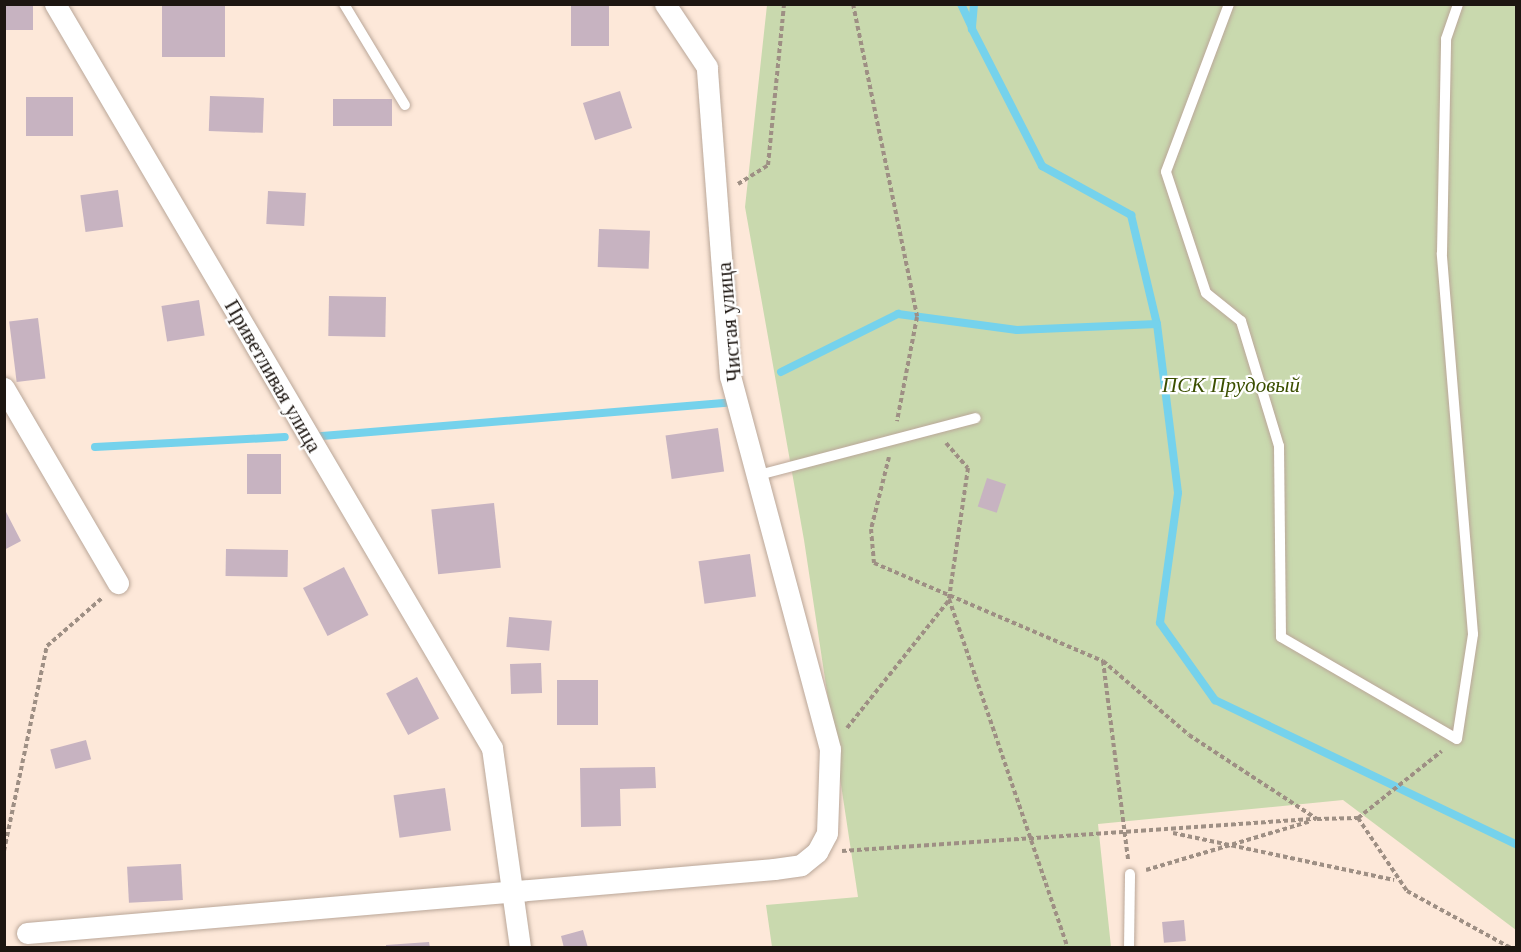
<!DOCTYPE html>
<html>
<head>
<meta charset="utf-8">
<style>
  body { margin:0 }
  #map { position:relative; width:1521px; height:952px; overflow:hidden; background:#fde8d9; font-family:"Times New Roman",serif }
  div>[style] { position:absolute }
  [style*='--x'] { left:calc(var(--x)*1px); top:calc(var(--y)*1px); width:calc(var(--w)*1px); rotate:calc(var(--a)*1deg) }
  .green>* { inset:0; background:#c9d9ae }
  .stream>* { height:8px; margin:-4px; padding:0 4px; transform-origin:4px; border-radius:4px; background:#75d2ec }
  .building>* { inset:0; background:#c7b3c1; transform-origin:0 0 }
  .path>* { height:4px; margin-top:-2px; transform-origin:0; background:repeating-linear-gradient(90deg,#9e8f84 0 4.5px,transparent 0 7.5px) }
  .roads { filter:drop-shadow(0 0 2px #baa799) drop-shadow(0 0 2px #baa799) }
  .lane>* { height:10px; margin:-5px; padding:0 5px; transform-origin:5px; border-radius:5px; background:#fff }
  .street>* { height:21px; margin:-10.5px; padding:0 10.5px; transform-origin:10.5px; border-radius:10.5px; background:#fff }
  span { translate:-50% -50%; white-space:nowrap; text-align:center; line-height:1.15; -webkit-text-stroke:4.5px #fff; paint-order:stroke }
  .street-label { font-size:21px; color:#1d1611 }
  .park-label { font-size:21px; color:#3b4f00; font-style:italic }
  .frame { position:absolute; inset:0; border:6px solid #1d1611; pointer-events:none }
</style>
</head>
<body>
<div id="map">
  <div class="green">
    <div style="clip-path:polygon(767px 5px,1516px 5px,1516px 930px,1343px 800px,1098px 824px,1111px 947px,772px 947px,766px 905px,858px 897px,804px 540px,745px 207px)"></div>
  </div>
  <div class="stream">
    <div style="--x:961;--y:4;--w:26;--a:65"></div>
    <div style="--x:974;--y:4;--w:25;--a:95"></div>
    <div style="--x:972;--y:29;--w:154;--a:62.9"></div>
    <div style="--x:1042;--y:166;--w:102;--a:28.8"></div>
    <div style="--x:1131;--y:215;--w:112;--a:76.6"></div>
    <div style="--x:1157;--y:324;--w:170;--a:82.9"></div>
    <div style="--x:1178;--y:493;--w:131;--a:97.9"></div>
    <div style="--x:1160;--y:623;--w:95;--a:54.5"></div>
    <div style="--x:1215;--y:700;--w:334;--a:25.6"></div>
    <div style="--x:781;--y:372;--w:131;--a:-26.4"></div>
    <div style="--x:898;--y:314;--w:120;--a:7.7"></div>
    <div style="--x:1017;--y:330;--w:140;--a:-2.5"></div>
    <div style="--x:322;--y:436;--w:406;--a:-4.7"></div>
    <div style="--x:95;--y:447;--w:190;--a:-3"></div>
  </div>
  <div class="building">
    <div style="left:4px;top:4px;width:29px;height:26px"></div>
    <div style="left:162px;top:4px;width:63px;height:53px"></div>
    <div style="left:571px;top:4px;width:38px;height:42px"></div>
    <div style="left:620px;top:91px;width:39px;height:39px;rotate:72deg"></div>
    <div style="left:210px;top:96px;width:54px;height:35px;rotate:2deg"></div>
    <div style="left:26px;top:97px;width:47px;height:39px"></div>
    <div style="left:392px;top:99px;width:27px;height:59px;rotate:90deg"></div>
    <div style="left:118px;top:190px;width:37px;height:38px;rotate:82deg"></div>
    <div style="left:268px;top:191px;width:38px;height:33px;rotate:3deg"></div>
    <div style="left:599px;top:229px;width:51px;height:38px;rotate:2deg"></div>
    <div style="left:329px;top:296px;width:57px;height:40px;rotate:1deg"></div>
    <div style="left:199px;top:300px;width:36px;height:38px;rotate:81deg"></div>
    <div style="left:38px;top:318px;width:61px;height:29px;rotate:83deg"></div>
    <div style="left:718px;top:428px;width:44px;height:53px;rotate:82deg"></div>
    <div style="left:247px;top:454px;width:34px;height:40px"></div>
    <div style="left:987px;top:478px;width:20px;height:30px;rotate:18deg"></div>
    <div style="left:494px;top:503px;width:65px;height:63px;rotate:84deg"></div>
    <div style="clip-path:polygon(4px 508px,21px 541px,4px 550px)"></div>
    <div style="left:226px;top:549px;width:62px;height:27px;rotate:1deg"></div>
    <div style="left:750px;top:554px;width:43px;height:52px;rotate:82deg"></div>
    <div style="left:344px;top:567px;width:54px;height:46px;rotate:63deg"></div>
    <div style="left:509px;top:617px;width:43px;height:30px;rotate:5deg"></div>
    <div style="left:541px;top:663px;width:30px;height:31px;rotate:88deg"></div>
    <div style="left:417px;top:677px;width:47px;height:35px;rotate:62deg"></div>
    <div style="left:557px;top:680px;width:41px;height:45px"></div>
    <div style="left:86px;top:740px;width:20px;height:37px;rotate:75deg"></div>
    <div style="clip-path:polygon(655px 767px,656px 788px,620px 789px,621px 826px,581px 827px,580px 768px)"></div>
    <div style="left:445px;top:788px;width:43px;height:52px;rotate:82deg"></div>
    <div style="left:181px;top:864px;width:36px;height:54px;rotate:87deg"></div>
    <div style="left:1184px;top:920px;width:21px;height:22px;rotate:85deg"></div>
    <div style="clip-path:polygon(583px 930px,588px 948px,564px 948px,561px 936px)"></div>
    <div style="clip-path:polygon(429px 942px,430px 948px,386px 948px,386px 945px)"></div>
  </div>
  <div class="path">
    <div style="--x:853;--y:4;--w:319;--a:78.4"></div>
    <div style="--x:917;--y:317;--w:106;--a:100.9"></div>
    <div style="--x:738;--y:184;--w:36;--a:-32"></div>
    <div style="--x:768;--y:165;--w:162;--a:-84.3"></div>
    <div style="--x:946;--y:443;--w:33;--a:49"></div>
    <div style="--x:968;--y:468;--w:132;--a:98.3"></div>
    <div style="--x:949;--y:599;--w:369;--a:71.2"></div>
    <div style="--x:889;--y:457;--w:74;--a:104"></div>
    <div style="--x:871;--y:529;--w:34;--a:85"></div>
    <div style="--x:874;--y:563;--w:249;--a:23.2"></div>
    <div style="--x:1103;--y:661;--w:113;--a:40.7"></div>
    <div style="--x:1189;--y:735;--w:153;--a:33.3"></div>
    <div style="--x:1317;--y:819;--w:41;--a:-1.4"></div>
    <div style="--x:1358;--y:818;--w:88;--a:56.1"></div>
    <div style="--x:1407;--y:891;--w:119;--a:28.7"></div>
    <div style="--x:1103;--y:661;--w:200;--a:82.8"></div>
    <div style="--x:847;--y:728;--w:164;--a:-51.4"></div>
    <div style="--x:1358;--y:818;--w:107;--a:-38.6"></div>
    <div style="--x:1173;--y:833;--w:226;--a:12"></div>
    <div style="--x:4;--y:851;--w:209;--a:-78.2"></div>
    <div style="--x:47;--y:646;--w:73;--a:-41.1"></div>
    <div style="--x:842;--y:851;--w:475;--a:-3.9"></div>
    <div style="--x:1146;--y:870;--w:172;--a:-16.5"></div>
  </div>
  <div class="roads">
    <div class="lane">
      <div style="--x:344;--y:4;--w:118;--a:58.9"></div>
      <div style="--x:1229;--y:4;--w:179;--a:110.6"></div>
      <div style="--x:1166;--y:172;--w:127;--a:71.7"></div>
      <div style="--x:1206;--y:293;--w:45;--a:38.7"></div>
      <div style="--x:1241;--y:321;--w:131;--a:73.1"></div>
      <div style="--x:1279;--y:446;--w:191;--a:89.4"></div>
      <div style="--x:1281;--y:637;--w:203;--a:30.1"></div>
      <div style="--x:1457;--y:739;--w:106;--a:-81.3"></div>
      <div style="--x:1473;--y:634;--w:382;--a:-94.7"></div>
      <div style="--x:1442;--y:253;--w:214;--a:-88.9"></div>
      <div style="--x:1446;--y:39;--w:37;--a:-71"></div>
      <div style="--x:755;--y:476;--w:228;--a:-14.7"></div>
      <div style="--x:1129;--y:948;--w:74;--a:-89.2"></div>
    </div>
    <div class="street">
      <div style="--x:55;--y:4;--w:863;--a:59.57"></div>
      <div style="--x:492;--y:748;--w:202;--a:82"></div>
      <div style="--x:4;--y:388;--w:226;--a:59.7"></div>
      <div style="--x:27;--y:933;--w:750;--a:-4.9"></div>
      <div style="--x:774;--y:869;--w:27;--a:-8"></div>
      <div style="--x:801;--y:865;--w:21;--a:-39"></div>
      <div style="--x:817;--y:852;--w:21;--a:-62"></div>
      <div style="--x:827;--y:833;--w:84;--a:-88"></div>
      <div style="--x:830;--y:749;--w:386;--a:-105"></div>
      <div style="--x:730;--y:376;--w:310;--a:-94.3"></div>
      <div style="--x:707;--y:67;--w:76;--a:-123.7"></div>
    </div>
  </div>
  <div class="street-label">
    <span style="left:729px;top:322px;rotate:-95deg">Чистая улица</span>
    <span style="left:273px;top:376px;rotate:60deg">Приветливая улица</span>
  </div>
  <div class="park-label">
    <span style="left:1231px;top:385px">ПСК Прудовый</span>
  </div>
  <div class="frame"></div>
</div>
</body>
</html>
